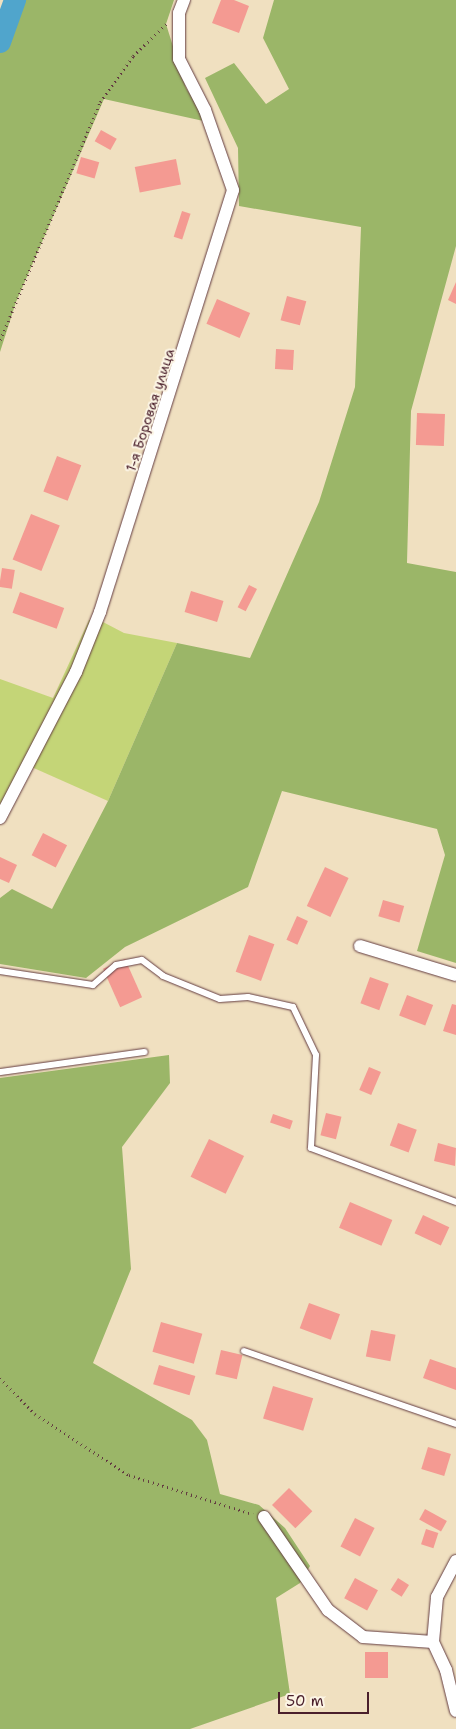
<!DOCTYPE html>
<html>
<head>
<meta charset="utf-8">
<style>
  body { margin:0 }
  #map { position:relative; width:456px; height:1729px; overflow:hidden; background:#f0e0c0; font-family:"Shantell Sans",sans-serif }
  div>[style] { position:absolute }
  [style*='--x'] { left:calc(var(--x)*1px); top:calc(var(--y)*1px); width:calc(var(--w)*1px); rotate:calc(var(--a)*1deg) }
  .green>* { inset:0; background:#c4d577 }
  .forest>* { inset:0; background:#9bb668 }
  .river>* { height:22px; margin:-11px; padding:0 11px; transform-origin:11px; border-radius:11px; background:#50a5cc }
  .building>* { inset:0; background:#f49a92; transform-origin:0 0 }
  .path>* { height:2.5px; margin-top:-1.25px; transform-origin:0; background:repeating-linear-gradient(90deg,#633c41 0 1px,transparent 0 5px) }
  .roads { filter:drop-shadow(0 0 1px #633c41) drop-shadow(0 0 1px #633c41) }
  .service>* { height:6px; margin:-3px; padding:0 3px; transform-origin:3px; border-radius:3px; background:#fff }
  .minor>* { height:12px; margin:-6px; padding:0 6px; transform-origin:6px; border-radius:6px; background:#fff }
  span { translate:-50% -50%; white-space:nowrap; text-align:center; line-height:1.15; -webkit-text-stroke:4px #fcf5e5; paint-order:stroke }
  .street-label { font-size:14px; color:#4a1f2b }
  .scale { position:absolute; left:278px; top:1692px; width:91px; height:22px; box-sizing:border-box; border:2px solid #4a1f2b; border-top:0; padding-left:6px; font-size:15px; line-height:18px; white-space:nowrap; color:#4a1f2b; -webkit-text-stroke:4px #fcf5e5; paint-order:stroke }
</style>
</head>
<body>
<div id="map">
  <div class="green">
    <div style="clip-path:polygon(89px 620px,103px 622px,124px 633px,177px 643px,108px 801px,27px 765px,0 817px,0 679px,53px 698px)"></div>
  </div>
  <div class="forest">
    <div style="clip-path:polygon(5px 0,174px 0,166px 24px,186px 88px,208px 122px,104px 99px,16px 302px,0 352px,0 20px)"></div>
    <div style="clip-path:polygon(274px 0,456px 0,456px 246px,411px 411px,407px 563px,456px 572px,456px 963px,417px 951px,445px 855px,437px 829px,282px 791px,248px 887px,125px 947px,86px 978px,0 964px,0 898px,12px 889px,52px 909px,108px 801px,177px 643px,250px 658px,319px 502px,355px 387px,361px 227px,239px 206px,238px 148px,205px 78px,234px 63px,266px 104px,289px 89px,263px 38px)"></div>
    <div style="clip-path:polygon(169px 1055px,170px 1083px,122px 1147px,131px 1269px,93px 1363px,192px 1420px,207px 1440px,220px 1494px,259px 1505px,285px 1528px,310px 1566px,300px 1583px,276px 1598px,290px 1694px,190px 1729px,0 1729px,0 1078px)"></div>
  </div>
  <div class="river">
    <div style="--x:0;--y:42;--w:45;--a:-70.3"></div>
  </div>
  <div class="building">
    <div style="clip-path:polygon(221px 0,234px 0,249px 6px,239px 33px,212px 23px)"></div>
    <div style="left:101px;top:130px;width:18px;height:13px;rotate:29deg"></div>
    <div style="left:81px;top:157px;width:19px;height:17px;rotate:16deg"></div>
    <div style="left:176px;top:159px;width:26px;height:42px;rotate:79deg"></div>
    <div style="left:182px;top:211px;width:9px;height:27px;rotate:18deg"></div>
    <div style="clip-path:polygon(456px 282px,456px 304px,448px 300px)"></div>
    <div style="left:287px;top:296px;width:20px;height:25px;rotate:15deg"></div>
    <div style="left:217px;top:299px;width:36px;height:27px;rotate:23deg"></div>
    <div style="left:276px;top:349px;width:18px;height:20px;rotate:3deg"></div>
    <div style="left:417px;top:413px;width:28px;height:32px;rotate:2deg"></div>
    <div style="left:57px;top:456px;width:26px;height:38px;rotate:21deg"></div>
    <div style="left:31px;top:514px;width:31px;height:49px;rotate:22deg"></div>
    <div style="left:2px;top:568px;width:13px;height:19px;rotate:9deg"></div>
    <div style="left:249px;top:585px;width:9px;height:25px;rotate:27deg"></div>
    <div style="left:191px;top:591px;width:34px;height:22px;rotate:17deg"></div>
    <div style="left:20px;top:592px;width:47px;height:22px;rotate:20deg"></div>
    <div style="left:43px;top:833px;width:27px;height:25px;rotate:27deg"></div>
    <div style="clip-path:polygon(0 857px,17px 865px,9px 883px,0 879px)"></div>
    <div style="left:325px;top:867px;width:26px;height:43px;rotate:25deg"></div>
    <div style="left:383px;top:900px;width:22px;height:17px;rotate:16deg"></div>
    <div style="left:297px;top:916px;width:12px;height:26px;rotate:24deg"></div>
    <div style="left:249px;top:935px;width:27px;height:39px;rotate:20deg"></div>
    <div style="left:125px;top:959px;width:42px;height:24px;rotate:66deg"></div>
    <div style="left:370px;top:977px;width:20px;height:28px;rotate:20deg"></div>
    <div style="left:407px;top:995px;width:28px;height:22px;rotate:21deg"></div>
    <div style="clip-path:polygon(452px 1004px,456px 1005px,456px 1035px,443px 1031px)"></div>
    <div style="left:369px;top:1067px;width:13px;height:25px;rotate:23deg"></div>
    <div style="left:326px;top:1113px;width:16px;height:23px;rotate:14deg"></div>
    <div style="left:273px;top:1114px;width:21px;height:9px;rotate:19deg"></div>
    <div style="left:398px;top:1123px;width:20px;height:24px;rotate:20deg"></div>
    <div style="left:209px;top:1139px;width:39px;height:42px;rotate:26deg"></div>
    <div style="clip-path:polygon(438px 1143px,456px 1148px,455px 1166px,434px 1161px)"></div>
    <div style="left:350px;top:1202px;width:46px;height:28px;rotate:23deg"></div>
    <div style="left:423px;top:1215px;width:29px;height:20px;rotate:25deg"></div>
    <div style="left:309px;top:1303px;width:33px;height:27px;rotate:20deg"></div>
    <div style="left:161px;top:1322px;width:43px;height:31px;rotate:16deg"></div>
    <div style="left:371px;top:1330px;width:25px;height:27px;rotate:11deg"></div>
    <div style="left:221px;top:1350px;width:22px;height:25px;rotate:13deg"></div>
    <div style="clip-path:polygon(430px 1359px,456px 1368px,456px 1390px,423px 1378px)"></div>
    <div style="left:159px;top:1365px;width:38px;height:20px;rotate:17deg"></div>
    <div style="left:273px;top:1386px;width:42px;height:34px;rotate:17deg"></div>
    <div style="left:428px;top:1447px;width:24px;height:23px;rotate:17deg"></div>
    <div style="left:289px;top:1488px;width:33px;height:24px;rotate:45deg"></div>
    <div style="left:425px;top:1509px;width:25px;height:12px;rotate:29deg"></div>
    <div style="left:355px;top:1518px;width:22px;height:32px;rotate:27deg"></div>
    <div style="left:426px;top:1529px;width:13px;height:16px;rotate:18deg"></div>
    <div style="left:355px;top:1578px;width:26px;height:23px;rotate:28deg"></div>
    <div style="left:398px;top:1578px;width:13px;height:14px;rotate:32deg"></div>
    <div style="left:365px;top:1652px;width:23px;height:26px"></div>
  </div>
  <div class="path">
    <div style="--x:0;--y:340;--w:258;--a:-67.2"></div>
    <div style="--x:100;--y:102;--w:57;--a:-54.3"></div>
    <div style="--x:133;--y:56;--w:46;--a:-44.1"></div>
    <div style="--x:0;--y:1378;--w:50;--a:45.8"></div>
    <div style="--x:35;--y:1414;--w:112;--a:33"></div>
    <div style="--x:129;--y:1475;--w:130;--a:17.5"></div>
  </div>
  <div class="roads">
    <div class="service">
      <div style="--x:0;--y:971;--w:94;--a:8.6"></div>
      <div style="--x:93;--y:985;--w:30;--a:-41"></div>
      <div style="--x:116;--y:965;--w:26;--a:-11"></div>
      <div style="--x:142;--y:960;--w:26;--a:37"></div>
      <div style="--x:163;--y:976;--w:61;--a:22"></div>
      <div style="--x:220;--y:999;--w:28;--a:-4"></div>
      <div style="--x:248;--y:997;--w:46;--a:12.5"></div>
      <div style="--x:293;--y:1007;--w:53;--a:64.4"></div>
      <div style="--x:316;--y:1055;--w:93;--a:93.1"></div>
      <div style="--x:311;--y:1148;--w:155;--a:20.4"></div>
      <div style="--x:0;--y:1072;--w:146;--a:-7.9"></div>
      <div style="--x:244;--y:1351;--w:224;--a:19"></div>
    </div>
    <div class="minor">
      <div style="--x:0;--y:818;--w:165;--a:-62.5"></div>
      <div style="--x:76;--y:672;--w:65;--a:-68.2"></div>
      <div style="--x:100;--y:612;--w:442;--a:-72.5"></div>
      <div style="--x:233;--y:190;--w:85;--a:-109.3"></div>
      <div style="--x:205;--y:110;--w:57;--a:-117"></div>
      <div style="--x:179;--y:59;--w:46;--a:-90"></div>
      <div style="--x:179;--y:13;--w:14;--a:-69"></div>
      <div style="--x:360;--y:946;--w:100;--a:16.8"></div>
      <div style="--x:264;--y:1517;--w:113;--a:55.5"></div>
      <div style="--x:328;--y:1610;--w:44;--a:37.6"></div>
      <div style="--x:363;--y:1637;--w:70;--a:4.1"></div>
      <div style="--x:456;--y:1561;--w:41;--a:117.8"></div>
      <div style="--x:437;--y:1597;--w:45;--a:95.1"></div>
      <div style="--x:433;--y:1642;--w:31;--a:65"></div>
      <div style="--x:446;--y:1670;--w:42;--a:76.3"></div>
    </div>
  </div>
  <div class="street-label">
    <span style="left:150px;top:410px;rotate:-72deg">1-я Боровая улица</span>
  </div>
  <div class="scale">50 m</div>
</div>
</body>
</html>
